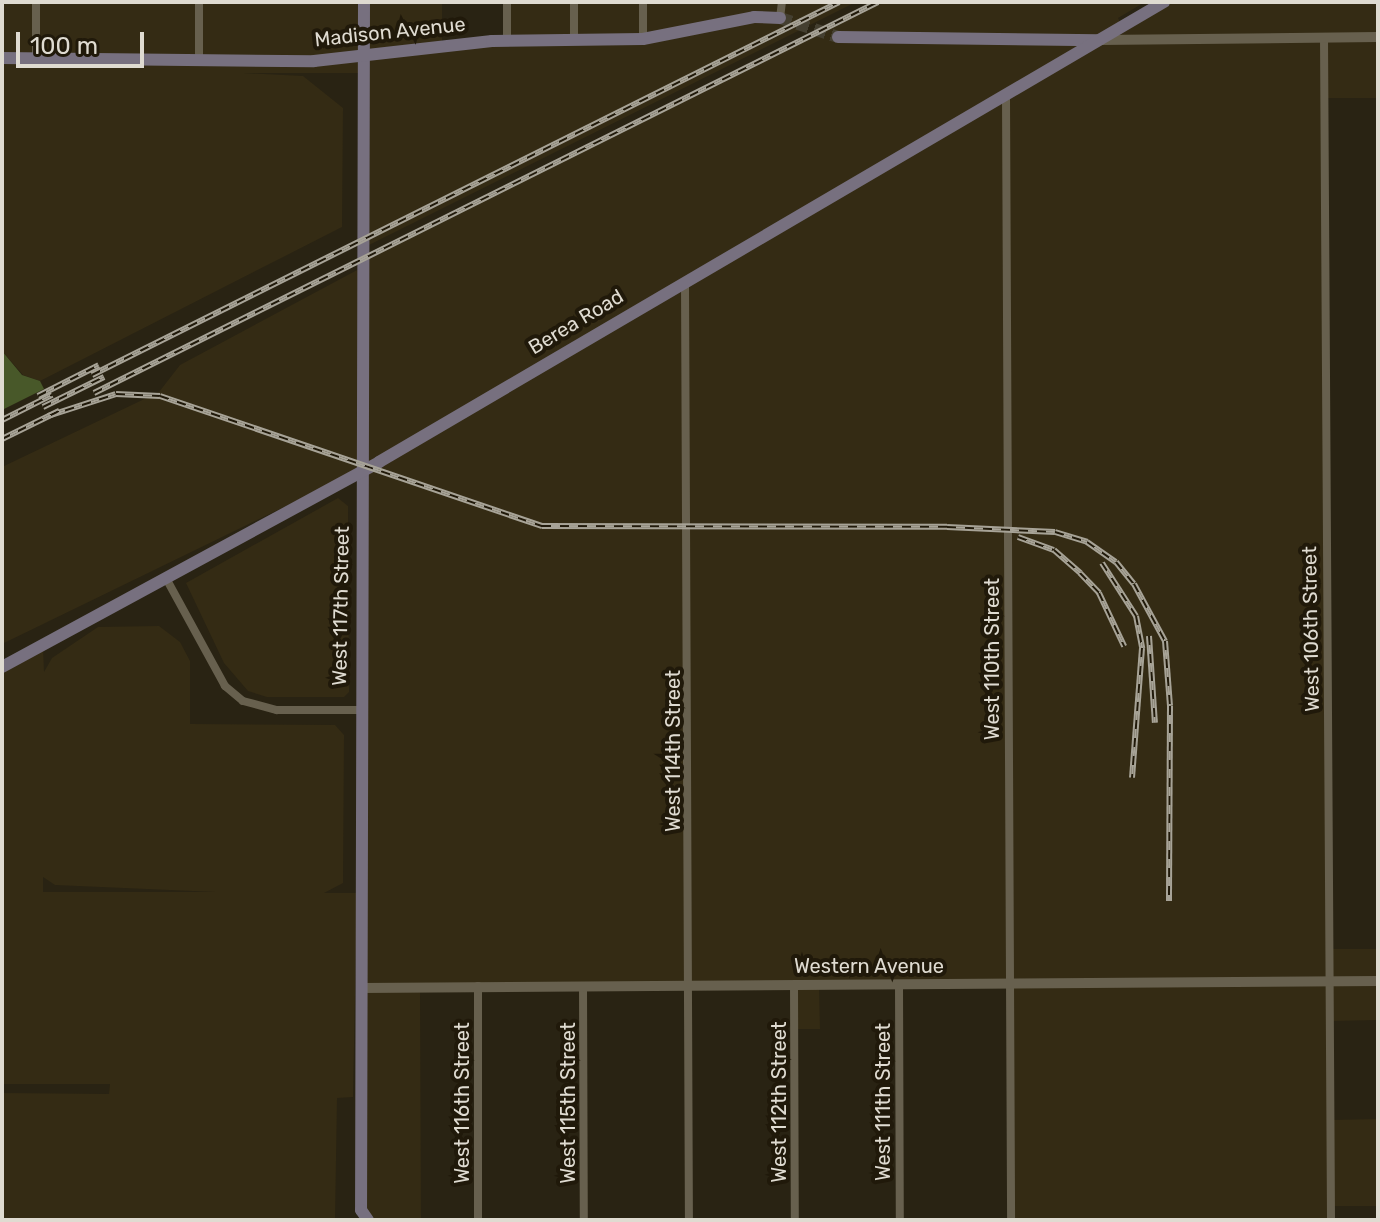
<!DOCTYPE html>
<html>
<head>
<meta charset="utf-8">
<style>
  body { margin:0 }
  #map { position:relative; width:1380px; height:1222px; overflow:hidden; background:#292313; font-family:Rubik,sans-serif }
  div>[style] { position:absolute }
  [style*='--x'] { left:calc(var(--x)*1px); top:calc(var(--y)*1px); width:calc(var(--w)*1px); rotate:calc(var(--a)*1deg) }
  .built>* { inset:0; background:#342b14 }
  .forest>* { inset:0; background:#485829 }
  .secondary-tunnel>* { height:12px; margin-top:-6px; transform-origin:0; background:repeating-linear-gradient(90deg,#443f30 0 12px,transparent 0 18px) }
  .minor>* { height:8px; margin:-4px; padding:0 4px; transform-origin:4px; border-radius:4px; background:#67604e }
  .tertiary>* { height:10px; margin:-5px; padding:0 5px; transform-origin:5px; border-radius:5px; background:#67604e }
  .secondary>* { height:12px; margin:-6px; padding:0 6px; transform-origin:6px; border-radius:6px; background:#77707f }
  .rail>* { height:6px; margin-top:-3px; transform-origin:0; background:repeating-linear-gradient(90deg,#20190a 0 9px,#a7a397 0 18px); box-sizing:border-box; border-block:2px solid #a7a397 }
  span { translate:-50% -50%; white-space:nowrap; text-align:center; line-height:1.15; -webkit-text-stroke:8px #20190a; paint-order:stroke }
  .street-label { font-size:20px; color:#dfdbd1 }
  .frame { position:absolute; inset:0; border:4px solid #dfdbd1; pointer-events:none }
  .scale { position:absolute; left:16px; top:32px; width:128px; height:36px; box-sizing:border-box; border:4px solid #dfdbd1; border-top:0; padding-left:10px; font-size:24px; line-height:28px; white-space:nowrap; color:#dfdbd1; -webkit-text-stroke:6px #20190a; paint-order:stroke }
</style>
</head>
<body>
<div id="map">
  <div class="built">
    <div style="clip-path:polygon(2px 2px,362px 2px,362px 73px,243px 73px,303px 76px,343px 108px,342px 227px,40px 381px,23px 375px,2px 351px)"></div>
    <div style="clip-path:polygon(364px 2px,442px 2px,442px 46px,507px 41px,507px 2px,856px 2px,363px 248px)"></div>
    <div style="clip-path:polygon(878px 2px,1145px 2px,1118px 18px,1122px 26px,1164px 2px,1378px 2px,1378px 98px,1325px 98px,1331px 949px,1378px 949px,1378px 1020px,1331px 1021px,1331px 1120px,1378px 1119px,1378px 1206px,1331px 1206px,1331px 1220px,1011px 1220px,1010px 983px,819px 985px,820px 1029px,794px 1029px,794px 985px,420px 987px,421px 1220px,368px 1220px,361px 1210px,363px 259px)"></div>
    <div style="clip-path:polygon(359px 269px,358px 471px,2px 644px,2px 467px,159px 392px,180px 365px)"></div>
    <div style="clip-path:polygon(338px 498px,348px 506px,349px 692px,344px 697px,267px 697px,248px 691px,224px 663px,186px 583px)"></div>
    <div style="clip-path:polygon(evenodd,159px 626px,180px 642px,190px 661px,190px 724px,335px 725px,344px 735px,343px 883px,324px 893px,357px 893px,353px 1097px,337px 1098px,335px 1220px,2px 1220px,2px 1093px,109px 1094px,110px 1084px,2px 1084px,2px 669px,43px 647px,44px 672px,52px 658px,98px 627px,159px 626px,43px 877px,55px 885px,216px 892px,43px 892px,43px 877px)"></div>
  </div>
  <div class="forest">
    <div style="clip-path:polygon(2px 351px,22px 375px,40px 381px,44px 389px,2px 410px)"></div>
  </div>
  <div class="secondary-tunnel">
    <div style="--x:780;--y:18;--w:61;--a:18.1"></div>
  </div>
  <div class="minor">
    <div style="--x:36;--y:2;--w:56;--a:90"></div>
    <div style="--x:780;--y:18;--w:16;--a:-83"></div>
    <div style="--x:1324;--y:38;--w:1182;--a:89.66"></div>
    <div style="--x:643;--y:39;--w:37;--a:-90"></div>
    <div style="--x:507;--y:41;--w:39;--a:-90"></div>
    <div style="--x:574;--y:41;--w:39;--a:-90"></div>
    <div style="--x:199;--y:60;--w:58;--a:-90"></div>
    <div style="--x:1006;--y:98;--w:1122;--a:89.74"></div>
    <div style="--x:685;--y:282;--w:938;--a:89.76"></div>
    <div style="--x:167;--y:580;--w:121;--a:61.3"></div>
    <div style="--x:225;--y:686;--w:23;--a:40"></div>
    <div style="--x:243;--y:701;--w:35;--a:15"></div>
    <div style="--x:277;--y:710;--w:83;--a:0"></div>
    <div style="--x:794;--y:985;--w:235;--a:89.8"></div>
    <div style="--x:899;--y:985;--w:235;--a:89.8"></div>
    <div style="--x:478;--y:986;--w:234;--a:90"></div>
    <div style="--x:583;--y:986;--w:234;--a:89.8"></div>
  </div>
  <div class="tertiary">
    <div style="--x:1100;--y:40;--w:278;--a:-0.6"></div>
    <div style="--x:361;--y:988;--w:1017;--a:-0.39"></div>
  </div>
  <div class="secondary">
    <div style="--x:364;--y:2;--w:1208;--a:90.14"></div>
    <div style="--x:361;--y:1210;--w:12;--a:55"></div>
    <div style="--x:838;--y:37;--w:260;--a:0.7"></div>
    <div style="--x:2;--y:58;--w:312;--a:0.6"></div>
    <div style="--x:314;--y:61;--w:179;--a:-6.4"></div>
    <div style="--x:492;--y:41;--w:151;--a:-0.8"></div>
    <div style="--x:643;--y:39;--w:113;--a:-11.2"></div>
    <div style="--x:754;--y:17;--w:26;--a:2"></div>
    <div style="--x:2;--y:667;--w:429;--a:-28.5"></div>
    <div style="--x:379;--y:462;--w:910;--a:-30.37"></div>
  </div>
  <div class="rail">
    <div style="--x:92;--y:375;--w:835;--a:-26.53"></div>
    <div style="--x:94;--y:393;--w:876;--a:-26.51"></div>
    <div style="--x:38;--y:396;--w:68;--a:-26.9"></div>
    <div style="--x:43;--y:407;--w:68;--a:-26.2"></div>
    <div style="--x:48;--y:416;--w:71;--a:-17.9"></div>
    <div style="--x:116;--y:394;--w:44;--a:2.6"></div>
    <div style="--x:160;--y:396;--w:404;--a:18.8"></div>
    <div style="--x:542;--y:526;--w:405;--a:0.1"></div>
    <div style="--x:947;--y:527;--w:108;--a:2.7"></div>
    <div style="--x:1055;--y:532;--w:34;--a:17"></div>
    <div style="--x:1087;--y:542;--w:35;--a:35"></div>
    <div style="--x:1116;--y:562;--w:28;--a:51"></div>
    <div style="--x:1134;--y:584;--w:65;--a:61.5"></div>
    <div style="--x:1165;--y:641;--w:65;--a:85.6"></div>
    <div style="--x:1170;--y:706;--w:195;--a:90.3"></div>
    <div style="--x:2;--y:420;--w:56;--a:-26.6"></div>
    <div style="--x:2;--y:439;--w:64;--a:-26.2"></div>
    <div style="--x:1018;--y:537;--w:38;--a:20"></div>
    <div style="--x:1054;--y:550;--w:35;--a:41"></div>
    <div style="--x:1080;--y:573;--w:28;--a:46"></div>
    <div style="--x:1099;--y:593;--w:59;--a:64.7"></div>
    <div style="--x:1102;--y:563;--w:63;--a:57.3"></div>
    <div style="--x:1136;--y:616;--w:33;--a:79"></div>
    <div style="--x:1142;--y:648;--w:130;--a:94.4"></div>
    <div style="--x:1149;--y:636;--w:87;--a:86.1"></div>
  </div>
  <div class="street-label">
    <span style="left:390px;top:32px;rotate:-6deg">Madison Avenue</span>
    <span style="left:576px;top:322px;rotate:-31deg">Berea Road</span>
    <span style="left:341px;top:606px;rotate:-89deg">West 117th Street</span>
    <span style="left:1311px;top:629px;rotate:-91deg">West 106th Street</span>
    <span style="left:992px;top:659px;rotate:-90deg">West 110th Street</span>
    <span style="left:673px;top:751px;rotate:-90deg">West 114th Street</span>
    <span style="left:869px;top:966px">Western Avenue</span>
    <span style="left:779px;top:1102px;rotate:-90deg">West 112th Street</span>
    <span style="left:883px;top:1102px;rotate:-90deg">West 111th Street</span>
    <span style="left:462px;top:1103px;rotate:-90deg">West 116th Street</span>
    <span style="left:568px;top:1103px;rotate:-90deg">West 115th Street</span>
  </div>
  <div class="frame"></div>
  <div class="scale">100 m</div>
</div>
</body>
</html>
